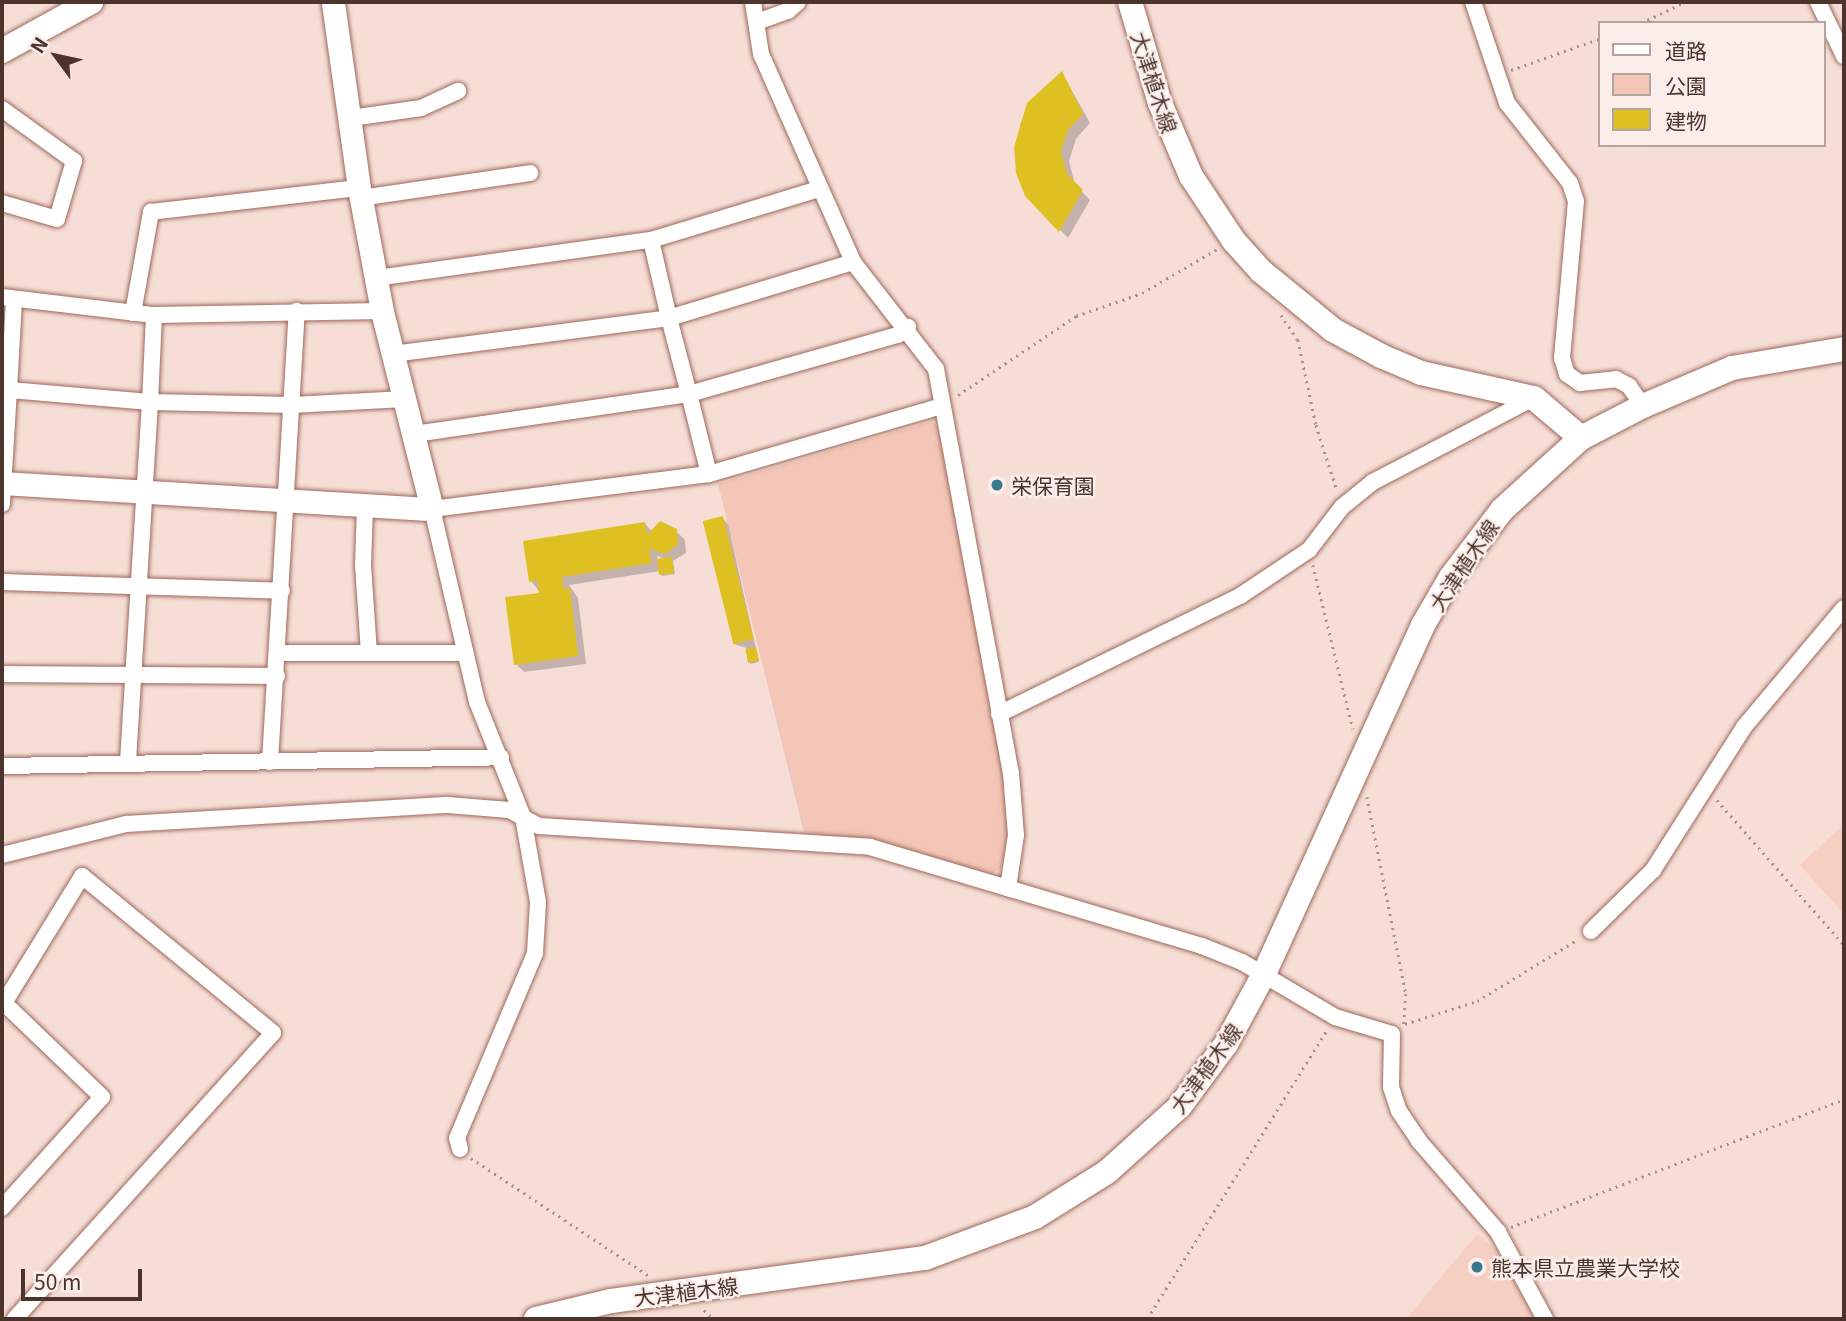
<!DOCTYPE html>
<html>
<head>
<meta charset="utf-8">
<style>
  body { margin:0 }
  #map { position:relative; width:1846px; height:1321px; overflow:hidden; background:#f6ded7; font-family:Georgia,"Noto Sans JP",serif }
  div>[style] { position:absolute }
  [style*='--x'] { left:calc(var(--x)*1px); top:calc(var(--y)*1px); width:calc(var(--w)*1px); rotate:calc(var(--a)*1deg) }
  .built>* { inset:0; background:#f7cec2 }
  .green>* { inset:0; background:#f3c6b8 }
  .shadow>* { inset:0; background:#0003 }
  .building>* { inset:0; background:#dec022; transform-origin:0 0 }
  .path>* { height:2.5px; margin-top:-1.25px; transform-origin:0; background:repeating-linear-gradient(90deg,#a9918a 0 2px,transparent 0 7px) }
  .roads { filter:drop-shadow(0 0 2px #9e6959) drop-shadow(0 0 2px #9e6959) }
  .street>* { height:16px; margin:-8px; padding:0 8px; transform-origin:8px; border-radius:8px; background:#fff }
  .secondary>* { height:23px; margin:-11.5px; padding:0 11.5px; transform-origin:11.5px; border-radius:11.5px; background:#fff }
  .primary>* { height:24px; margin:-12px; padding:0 12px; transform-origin:12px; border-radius:12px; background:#fff }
  .dots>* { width:19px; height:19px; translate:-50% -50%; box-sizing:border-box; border:4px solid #fbeeea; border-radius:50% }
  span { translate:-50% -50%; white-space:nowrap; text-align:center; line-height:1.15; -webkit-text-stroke:5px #fbeeea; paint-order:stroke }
  .street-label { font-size:21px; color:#4c342d }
  .poi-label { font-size:21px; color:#4c342d }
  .left { translate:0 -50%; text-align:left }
  .frame { position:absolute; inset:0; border:4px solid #4c342d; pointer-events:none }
  .legend { position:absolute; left:1598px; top:21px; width:228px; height:126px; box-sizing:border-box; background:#fbeeea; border:2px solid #b5a49e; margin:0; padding:9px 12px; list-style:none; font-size:21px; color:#4c342d }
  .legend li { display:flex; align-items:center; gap:14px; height:35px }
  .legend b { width:35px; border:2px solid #b5a49e }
  .north { position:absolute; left:21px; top:21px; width:70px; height:70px; -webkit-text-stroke:5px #fbeeea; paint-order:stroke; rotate:303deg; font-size:19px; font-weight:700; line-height:28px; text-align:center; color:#4c342d }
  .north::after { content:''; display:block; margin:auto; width:24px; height:32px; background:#4c342d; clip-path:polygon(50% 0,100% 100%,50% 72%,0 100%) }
  .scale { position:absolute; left:21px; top:1269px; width:121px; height:32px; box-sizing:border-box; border:4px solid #4c342d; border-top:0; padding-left:9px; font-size:21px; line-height:24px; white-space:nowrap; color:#4c342d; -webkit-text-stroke:5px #fbeeea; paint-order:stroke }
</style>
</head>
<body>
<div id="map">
  <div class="built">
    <div style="clip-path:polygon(1844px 824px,1844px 914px,1800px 865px)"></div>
    <div style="clip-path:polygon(1477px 1234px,1497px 1250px,1535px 1319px,1406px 1319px)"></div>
  </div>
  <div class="green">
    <div style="clip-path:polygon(932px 421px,938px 427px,1003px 776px,1009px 835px,1001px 868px,988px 876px,873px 839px,804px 833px,718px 484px)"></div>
  </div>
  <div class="shadow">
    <div style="clip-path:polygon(1062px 73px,1090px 123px,1076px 139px,1069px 161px,1075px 185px,1090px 200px,1068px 238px,1026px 195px,1018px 172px,1020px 125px,1029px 104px)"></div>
    <div style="clip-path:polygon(722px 518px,728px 524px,759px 662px,750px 664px,746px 648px,734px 644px)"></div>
    <div style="clip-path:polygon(evenodd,645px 524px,653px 532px,676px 531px,685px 540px,686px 553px,673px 561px,675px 574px,662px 576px,660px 571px,569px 585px,578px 598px,586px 664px,524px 672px,516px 664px,541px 594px,531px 581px,645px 524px,657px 556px,669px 560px,658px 561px,657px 556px)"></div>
  </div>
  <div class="building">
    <div style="clip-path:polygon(1062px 71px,1083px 114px,1068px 130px,1061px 151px,1067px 174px,1083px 190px,1059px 232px,1025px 196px,1016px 173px,1014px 147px,1027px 103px)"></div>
    <div style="left:723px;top:516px;width:127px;height:21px;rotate:76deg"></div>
    <div style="clip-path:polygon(660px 521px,677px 529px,678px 544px,666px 554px,649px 549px,652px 563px,562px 577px,564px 589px,570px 588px,578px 656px,514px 665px,505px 597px,539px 593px,537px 580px,529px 582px,523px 541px,645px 522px,647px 535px)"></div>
    <div style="left:672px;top:557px;width:16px;height:15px;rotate:83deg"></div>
    <div style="left:756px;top:647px;width:14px;height:11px;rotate:78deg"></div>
  </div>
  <div class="path">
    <div style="--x:1641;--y:23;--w:49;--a:-25.5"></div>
    <div style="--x:1511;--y:70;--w:93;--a:-19.4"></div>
    <div style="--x:1281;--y:315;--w:30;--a:56"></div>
    <div style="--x:1298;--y:340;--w:87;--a:78"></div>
    <div style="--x:1316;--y:425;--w:68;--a:72.1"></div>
    <div style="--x:958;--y:395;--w:142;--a:-33.8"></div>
    <div style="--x:1076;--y:316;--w:70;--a:-19.2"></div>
    <div style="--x:1142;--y:293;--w:87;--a:-30.4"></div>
    <div style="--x:1313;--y:565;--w:169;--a:76.3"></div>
    <div style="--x:1367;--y:797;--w:201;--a:78.8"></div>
    <div style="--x:1406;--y:994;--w:30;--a:94"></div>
    <div style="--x:1717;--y:800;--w:193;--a:48.8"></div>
    <div style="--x:1405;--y:1024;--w:76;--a:-17.7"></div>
    <div style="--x:1477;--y:1001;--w:117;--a:-31.4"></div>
    <div style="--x:471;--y:1158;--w:214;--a:33.5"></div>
    <div style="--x:1511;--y:1227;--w:357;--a:-21"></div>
    <div style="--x:704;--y:1310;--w:13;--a:42"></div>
    <div style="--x:1147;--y:1319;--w:339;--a:-58.1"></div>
  </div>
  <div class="roads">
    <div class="street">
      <div style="--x:753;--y:2;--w:53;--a:81.3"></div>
      <div style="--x:761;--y:54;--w:227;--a:66.1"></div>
      <div style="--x:853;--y:262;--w:135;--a:52.2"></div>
      <div style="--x:936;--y:369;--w:411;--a:79.5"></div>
      <div style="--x:1011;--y:773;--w:62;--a:85.4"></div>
      <div style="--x:1016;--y:835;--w:54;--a:98.6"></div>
      <div style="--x:1473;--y:2;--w:107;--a:71.4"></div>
      <div style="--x:1507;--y:103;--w:102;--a:51.8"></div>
      <div style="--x:1570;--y:183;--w:19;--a:72"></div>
      <div style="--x:1576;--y:201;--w:158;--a:95.1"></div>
      <div style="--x:1562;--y:358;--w:17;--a:73"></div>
      <div style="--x:1567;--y:374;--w:16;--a:35"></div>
      <div style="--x:1580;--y:383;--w:36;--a:-6"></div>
      <div style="--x:1616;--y:379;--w:15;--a:28"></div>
      <div style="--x:1629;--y:386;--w:24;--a:55"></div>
      <div style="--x:1818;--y:2;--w:60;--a:64.3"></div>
      <div style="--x:757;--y:22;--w:33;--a:-20"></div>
      <div style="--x:788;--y:11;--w:13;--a:-42"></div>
      <div style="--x:2;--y:109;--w:89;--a:35.8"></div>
      <div style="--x:74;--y:161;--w:60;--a:106.3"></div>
      <div style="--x:57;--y:219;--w:57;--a:-163.8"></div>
      <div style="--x:351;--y:118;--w:71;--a:-8.1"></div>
      <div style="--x:421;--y:108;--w:41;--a:-24.7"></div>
      <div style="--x:361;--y:198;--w:171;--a:-8.4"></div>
      <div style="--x:651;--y:240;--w:80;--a:77"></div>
      <div style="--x:669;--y:318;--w:192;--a:-16.9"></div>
      <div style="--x:376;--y:278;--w:278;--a:-7.9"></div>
      <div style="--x:651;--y:240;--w:176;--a:-16.9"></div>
      <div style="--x:2;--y:297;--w:153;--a:6.8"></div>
      <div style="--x:154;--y:315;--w:228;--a:-1"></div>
      <div style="--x:133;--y:313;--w:103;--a:-79.9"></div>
      <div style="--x:151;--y:212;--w:209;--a:-6.6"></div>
      <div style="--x:154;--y:315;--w:87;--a:92.6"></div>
      <div style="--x:150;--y:402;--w:142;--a:1.2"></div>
      <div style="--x:292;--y:405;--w:113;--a:-3"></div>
      <div style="--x:393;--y:354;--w:278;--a:-7.4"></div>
      <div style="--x:669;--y:318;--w:79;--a:75.3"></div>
      <div style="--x:689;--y:394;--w:278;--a:171.7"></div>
      <div style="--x:2;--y:389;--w:7;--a:8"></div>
      <div style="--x:9;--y:390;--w:89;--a:-86.8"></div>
      <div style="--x:709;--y:474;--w:82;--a:-104"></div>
      <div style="--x:689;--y:394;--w:217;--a:-15.8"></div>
      <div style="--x:898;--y:335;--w:13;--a:-39"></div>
      <div style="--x:2;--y:504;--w:114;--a:-86.5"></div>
      <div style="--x:9;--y:390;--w:142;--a:4.9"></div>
      <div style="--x:150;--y:402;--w:360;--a:93.5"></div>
      <div style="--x:365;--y:506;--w:59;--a:91.9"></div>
      <div style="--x:363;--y:565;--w:88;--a:86.1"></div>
      <div style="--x:369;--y:653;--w:94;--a:0"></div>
      <div style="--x:2;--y:582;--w:280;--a:1.8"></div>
      <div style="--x:278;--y:653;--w:91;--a:0"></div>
      <div style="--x:2;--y:674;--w:275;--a:0.4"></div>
      <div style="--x:999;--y:714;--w:268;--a:-26.1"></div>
      <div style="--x:1240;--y:596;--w:83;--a:-33.7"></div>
      <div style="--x:1309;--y:550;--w:54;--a:-52.5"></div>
      <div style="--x:1342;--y:507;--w:40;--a:-39"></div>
      <div style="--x:1373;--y:482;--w:182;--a:-27.6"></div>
      <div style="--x:270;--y:762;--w:452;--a:-86.6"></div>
      <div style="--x:2;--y:766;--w:499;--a:-1"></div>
      <div style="--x:2;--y:855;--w:128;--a:-14"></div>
      <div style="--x:126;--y:824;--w:323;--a:-3.4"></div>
      <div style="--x:448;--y:805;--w:61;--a:4.7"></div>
      <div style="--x:509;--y:810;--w:34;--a:28"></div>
      <div style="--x:539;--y:826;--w:332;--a:3.6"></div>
      <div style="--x:870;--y:847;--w:346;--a:16.6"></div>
      <div style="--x:1202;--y:946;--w:43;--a:21.8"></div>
      <div style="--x:1242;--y:962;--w:108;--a:30.6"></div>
      <div style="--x:1335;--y:1017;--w:59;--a:16.6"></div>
      <div style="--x:1392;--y:1034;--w:53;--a:91.1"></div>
      <div style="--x:1391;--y:1087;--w:25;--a:72"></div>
      <div style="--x:1399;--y:1111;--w:36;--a:56"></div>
      <div style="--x:1419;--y:1141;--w:121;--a:49"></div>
      <div style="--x:1498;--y:1232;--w:99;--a:61.6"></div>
      <div style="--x:1591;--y:931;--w:87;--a:-44.5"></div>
      <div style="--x:1653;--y:870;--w:169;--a:-57.5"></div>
      <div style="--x:1744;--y:727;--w:155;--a:-50"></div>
      <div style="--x:460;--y:1149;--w:11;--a:-105"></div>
      <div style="--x:457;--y:1138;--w:201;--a:-67.1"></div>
      <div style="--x:535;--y:953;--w:51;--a:-86.6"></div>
      <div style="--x:538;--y:902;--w:86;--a:-100"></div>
      <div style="--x:523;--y:817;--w:124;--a:-111.8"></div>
      <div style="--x:477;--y:702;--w:198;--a:-103.1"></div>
      <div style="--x:432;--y:509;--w:279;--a:-7.2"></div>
      <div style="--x:709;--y:474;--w:242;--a:-16.3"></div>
      <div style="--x:2;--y:1208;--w:149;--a:-48"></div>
      <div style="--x:102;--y:1097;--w:136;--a:-136.2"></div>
      <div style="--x:4;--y:1003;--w:149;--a:-58.4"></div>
      <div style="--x:82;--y:876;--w:247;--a:39.4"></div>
      <div style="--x:273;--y:1033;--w:385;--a:132.1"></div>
    </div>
    <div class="secondary">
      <div style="--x:2;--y:483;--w:431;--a:3.5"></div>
      <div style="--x:432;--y:509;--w:204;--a:-104.2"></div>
      <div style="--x:382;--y:311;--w:125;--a:-100.6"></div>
      <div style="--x:359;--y:188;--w:188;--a:-98"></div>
    </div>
    <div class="primary">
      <div style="--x:1130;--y:2;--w:105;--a:73.5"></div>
      <div style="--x:1160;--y:103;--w:79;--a:67"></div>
      <div style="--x:1191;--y:176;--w:78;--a:56.5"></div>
      <div style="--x:1234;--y:241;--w:40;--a:48"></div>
      <div style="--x:1261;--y:271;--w:93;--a:39.3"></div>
      <div style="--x:1333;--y:330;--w:55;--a:28.4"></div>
      <div style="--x:1381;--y:356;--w:43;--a:23"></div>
      <div style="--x:1421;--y:373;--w:116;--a:12.5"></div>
      <div style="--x:1534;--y:398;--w:62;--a:40.4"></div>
      <div style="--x:2;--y:51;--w:102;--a:-28.8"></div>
      <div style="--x:536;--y:1319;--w:77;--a:-13.5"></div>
      <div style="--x:611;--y:1301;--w:317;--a:-7.8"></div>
      <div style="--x:925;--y:1258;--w:117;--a:-20.4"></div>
      <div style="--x:1035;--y:1217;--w:85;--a:-32"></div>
      <div style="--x:1107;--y:1172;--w:98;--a:-42.1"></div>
      <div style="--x:1180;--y:1106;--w:77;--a:-53.4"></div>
      <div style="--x:1226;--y:1044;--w:80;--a:-61.5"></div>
      <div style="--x:1264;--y:974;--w:384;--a:-65.5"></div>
      <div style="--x:1423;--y:625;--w:56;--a:-59.7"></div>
      <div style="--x:1451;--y:577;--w:84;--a:-52.7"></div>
      <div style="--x:1502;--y:510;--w:107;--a:-42.3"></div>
      <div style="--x:1581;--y:438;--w:70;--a:-27.3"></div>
      <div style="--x:1643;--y:406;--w:97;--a:-23.1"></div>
      <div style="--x:1732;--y:368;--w:114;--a:-9.6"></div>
    </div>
  </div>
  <div class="dots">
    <div style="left:997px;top:485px;background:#387a8b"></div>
    <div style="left:1477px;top:1267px;background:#387a8b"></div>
  </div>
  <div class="street-label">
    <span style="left:1155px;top:82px;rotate:72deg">大津植木線</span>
    <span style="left:1463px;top:565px;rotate:-56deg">大津植木線</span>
    <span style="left:1205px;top:1068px;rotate:-54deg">大津植木線</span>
    <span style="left:686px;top:1291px;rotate:-7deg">大津植木線</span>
  </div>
  <div class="poi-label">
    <span class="left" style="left:1011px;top:485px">栄保育園</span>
    <span class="left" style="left:1491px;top:1267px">熊本県立農業大学校</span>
  </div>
  <div class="frame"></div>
  <ul class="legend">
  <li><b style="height:9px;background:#fff"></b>道路</li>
  <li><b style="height:19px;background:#f3c6b8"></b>公園</li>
  <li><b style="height:19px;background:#dec022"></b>建物</li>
  </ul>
  <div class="north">N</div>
  <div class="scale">50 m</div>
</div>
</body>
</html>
